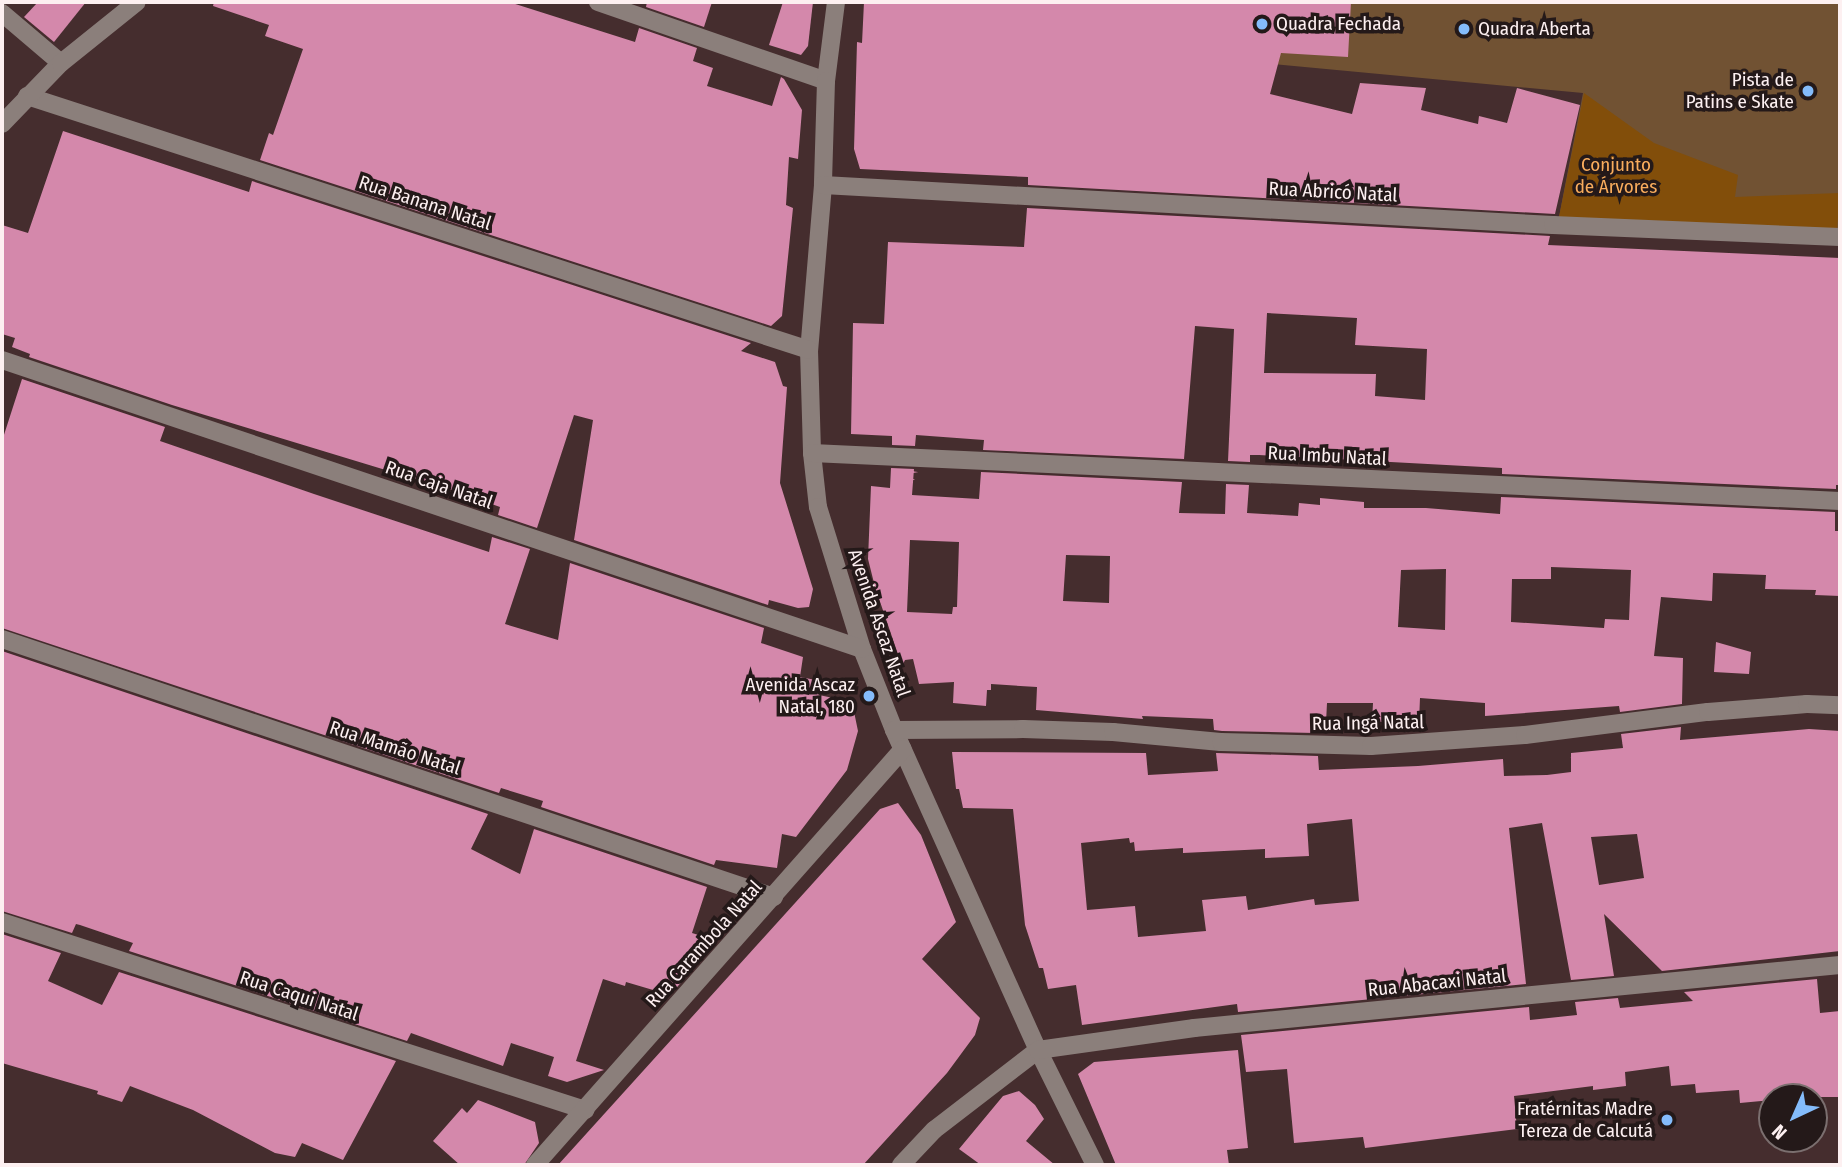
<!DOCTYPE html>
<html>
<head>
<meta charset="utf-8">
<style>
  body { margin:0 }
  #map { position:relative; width:1842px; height:1167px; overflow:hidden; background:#452d2e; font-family:"Fira Sans Condensed",sans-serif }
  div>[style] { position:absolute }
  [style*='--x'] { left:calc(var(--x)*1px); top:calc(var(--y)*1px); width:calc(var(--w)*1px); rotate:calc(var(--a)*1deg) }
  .green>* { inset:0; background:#715233 }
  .forest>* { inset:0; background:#824e0a }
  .building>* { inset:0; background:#d488ab }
  .minor>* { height:18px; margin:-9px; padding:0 9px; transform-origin:9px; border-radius:9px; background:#8b7f7b }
  .dots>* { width:19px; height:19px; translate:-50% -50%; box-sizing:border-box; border:4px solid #241919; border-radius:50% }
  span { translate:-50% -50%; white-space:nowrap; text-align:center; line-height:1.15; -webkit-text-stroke:7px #241919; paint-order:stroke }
  .poi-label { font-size:19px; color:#fdf0f1 }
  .left { translate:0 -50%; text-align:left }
  .right { translate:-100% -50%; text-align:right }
  .park-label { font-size:19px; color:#faad5d }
  .street-label { font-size:19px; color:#fdf0f1 }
  .frame { position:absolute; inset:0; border:4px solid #fdf0f1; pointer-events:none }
  .north { position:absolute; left:1758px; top:1083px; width:70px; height:70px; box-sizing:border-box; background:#241919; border:2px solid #7b6f6f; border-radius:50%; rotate:224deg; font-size:19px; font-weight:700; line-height:28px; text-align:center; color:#fdf0f1 }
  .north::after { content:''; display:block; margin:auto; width:24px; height:32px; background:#84bcfb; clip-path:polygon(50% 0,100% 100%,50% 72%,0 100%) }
</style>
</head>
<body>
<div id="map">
  <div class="green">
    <div style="clip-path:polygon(1167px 2px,1840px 2px,1840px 237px,1558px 222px,1583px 93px,1166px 54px)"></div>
  </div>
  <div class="forest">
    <div style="clip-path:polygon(1584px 93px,1654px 143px,1738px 175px,1735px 197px,1840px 193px,1837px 230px,1558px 222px)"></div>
  </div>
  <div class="building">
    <div style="clip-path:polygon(38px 2px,86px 2px,54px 42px,24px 17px)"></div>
    <div style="clip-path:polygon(214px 2px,509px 2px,635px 42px,639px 28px,697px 48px,693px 61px,713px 68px,707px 86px,772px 106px,781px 77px,784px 79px,802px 110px,798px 159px,789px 157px,786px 205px,793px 208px,782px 316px,771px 326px,260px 160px,269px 133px,273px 135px,303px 49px,265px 36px,269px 25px,213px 6px)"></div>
    <div style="clip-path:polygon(647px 2px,712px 2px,704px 27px,646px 7px)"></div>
    <div style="clip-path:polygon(783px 2px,813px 2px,808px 46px,801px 55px,769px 45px)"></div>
    <div style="clip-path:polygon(864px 2px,1351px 2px,1348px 57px,1281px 53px,1270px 94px,1352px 114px,1360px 83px,1426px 88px,1421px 110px,1478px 124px,1479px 116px,1507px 123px,1517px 88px,1580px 105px,1555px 214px,1028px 185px,1028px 177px,860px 169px,854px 149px,857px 42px,862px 43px)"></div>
    <div style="clip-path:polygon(63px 131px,249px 192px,252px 181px,751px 343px,741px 351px,775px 362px,783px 386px,787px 387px,780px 483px,813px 589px,809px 607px,798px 608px,769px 600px,768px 605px,574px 540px,593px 420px,574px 415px,537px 528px,498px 515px,500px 507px,458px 492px,172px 405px,29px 357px,30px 354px,12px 347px,15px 338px,2px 334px,2px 225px,28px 233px)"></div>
    <div style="clip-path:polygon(evenodd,1027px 208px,1550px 236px,1548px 245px,1840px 258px,1840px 485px,1836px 485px,1836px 489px,1502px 474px,1502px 468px,1259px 455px,1250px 455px,1250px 462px,1228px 461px,1234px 329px,1195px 326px,1184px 459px,983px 450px,984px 440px,916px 435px,915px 446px,892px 445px,892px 436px,851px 434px,853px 323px,884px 324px,888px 242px,1024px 247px,1027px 208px,1267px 313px,1357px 318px,1355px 345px,1427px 349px,1425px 400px,1375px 396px,1376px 374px,1264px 373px,1267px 313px)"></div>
    <div style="clip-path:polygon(22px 379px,165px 427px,160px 441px,314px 494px,489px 552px,492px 537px,530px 549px,505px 624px,558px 640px,570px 563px,764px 628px,761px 643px,803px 657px,800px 677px,821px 681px,819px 695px,852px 702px,858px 731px,847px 770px,796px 837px,782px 834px,777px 868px,716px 860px,714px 865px,541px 807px,543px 801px,501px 788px,499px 793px,2px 628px,2px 441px)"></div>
    <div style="clip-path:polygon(evenodd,891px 468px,914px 469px,912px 495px,979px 499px,981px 472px,1182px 482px,1179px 513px,1225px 514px,1226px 484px,1249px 485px,1247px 513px,1298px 516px,1299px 503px,1320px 505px,1320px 498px,1364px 502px,1364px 508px,1426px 508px,1500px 514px,1501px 497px,1835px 512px,1835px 531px,1840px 531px,1840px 596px,1815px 595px,1816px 590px,1765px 589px,1766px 575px,1713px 573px,1712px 601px,1661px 597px,1654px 656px,1683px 658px,1682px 704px,1620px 712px,1619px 706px,1485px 716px,1485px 703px,1420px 698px,1419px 722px,1372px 722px,1373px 703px,1327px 703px,1326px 723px,1314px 723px,1315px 733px,1222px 731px,1214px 730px,1213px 719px,1142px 716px,1143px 719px,1036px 710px,1037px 687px,991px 684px,991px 690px,987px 690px,986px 706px,953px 703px,954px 682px,919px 684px,913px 659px,905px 660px,902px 666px,875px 587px,868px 559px,871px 486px,890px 488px,891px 468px,910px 540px,959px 542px,957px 607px,953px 607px,952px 614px,907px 612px,910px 540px,891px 468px,1066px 555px,1110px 556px,1109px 603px,1063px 601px,1066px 555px,891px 468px,1551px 567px,1631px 570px,1629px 620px,1605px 619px,1604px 628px,1511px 622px,1512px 579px,1551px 579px,1551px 567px,891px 468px,1446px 569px,1445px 630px,1398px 627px,1401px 570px,1446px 569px)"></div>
    <div style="clip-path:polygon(1716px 642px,1751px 652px,1749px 674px,1714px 672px)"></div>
    <div style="clip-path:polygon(2px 651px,488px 814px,471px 849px,520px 874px,534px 829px,707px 887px,692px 933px,705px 937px,694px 968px,670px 995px,626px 982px,625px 986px,603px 979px,576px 1061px,604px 1070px,567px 1082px,548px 1076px,554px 1057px,511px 1043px,503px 1066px,411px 1033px,407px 1041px,129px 951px,133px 943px,80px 925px,76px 924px,72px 933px,2px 911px)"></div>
    <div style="clip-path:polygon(evenodd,1681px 727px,1680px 740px,1809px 729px,1840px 731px,1840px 951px,1662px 971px,1604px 914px,1614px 976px,1571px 980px,1542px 823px,1509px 828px,1526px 984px,1238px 1012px,1237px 1004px,1082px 1025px,1076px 985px,1048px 989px,1043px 968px,1039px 968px,1025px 925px,1013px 809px,963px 808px,959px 789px,956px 789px,952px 752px,1146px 753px,1148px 775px,1218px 771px,1216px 753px,1318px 756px,1319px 770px,1418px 766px,1503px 759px,1504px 776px,1547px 775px,1571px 772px,1571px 753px,1623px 748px,1621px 734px,1681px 727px,1352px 819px,1359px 901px,1315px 905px,1314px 899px,1248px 910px,1246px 896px,1202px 900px,1206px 931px,1138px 937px,1135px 906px,1087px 910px,1081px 843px,1129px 838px,1130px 843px,1134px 842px,1135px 851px,1183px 848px,1183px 853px,1265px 849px,1265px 858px,1309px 856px,1307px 824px,1352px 819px,1681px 727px,1637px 834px,1644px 878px,1599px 885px,1591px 837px,1637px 834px)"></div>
    <div style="clip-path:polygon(898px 803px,921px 835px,956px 922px,922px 959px,980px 1018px,975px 1035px,947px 1073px,863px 1165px,558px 1165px,880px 809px)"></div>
    <div style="clip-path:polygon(2px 934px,61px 953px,48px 981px,102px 1005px,119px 972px,396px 1061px,343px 1160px,302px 1143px,295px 1157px,275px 1153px,193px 1110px,130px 1086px,122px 1102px,97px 1094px,98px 1091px,2px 1063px)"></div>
    <div style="clip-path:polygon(1817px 979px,1820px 1013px,1840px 1011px,1840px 1097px,1772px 1097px,1772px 1100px,1740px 1103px,1739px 1090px,1696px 1093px,1695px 1084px,1671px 1086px,1669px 1066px,1625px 1072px,1626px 1086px,1593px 1090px,1593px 1086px,1514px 1096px,1517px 1129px,1365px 1148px,1363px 1137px,1294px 1143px,1287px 1069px,1246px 1072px,1241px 1035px,1529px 1007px,1530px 1020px,1577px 1015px,1575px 1002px,1618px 998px,1620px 1008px,1693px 1001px,1684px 992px)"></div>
    <div style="clip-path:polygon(1238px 1050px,1248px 1148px,1227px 1150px,1229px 1165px,1116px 1165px,1078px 1074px,1094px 1062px)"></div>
    <div style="clip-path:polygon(1019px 1091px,1035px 1105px,1044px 1119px,1026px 1141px,1055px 1165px,981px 1165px,959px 1149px,1003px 1096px)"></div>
    <div style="clip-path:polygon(478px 1100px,535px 1122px,539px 1143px,524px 1165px,460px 1165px,433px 1141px,462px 1108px,467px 1113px)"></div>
  </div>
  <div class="minor">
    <div style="--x:598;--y:2;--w:241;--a:19.1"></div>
    <div style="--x:836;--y:2;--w:80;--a:97.2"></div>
    <div style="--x:826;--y:81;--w:104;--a:91.7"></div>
    <div style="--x:823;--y:185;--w:166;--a:94.8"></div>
    <div style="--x:809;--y:350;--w:103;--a:88.3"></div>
    <div style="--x:812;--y:453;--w:54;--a:83.7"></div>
    <div style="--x:818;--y:507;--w:149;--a:72.8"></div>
    <div style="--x:862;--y:649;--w:87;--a:68.4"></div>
    <div style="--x:894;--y:730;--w:351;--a:65.8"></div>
    <div style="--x:1038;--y:1050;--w:131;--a:142.4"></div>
    <div style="--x:934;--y:1130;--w:48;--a:133.3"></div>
    <div style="--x:2;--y:13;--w:77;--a:40.3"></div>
    <div style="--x:27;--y:96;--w:822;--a:17.99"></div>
    <div style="--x:2;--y:124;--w:85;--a:-46"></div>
    <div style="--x:61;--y:63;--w:97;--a:-38.8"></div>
    <div style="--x:823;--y:185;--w:731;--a:3.14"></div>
    <div style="--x:1553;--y:225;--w:287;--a:2.4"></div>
    <div style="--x:2;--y:360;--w:907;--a:18.57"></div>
    <div style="--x:812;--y:453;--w:1029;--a:2.67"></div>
    <div style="--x:2;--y:639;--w:814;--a:18.48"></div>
    <div style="--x:894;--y:730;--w:129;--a:-0.4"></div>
    <div style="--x:1023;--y:729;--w:90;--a:1.9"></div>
    <div style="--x:1113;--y:732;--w:108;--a:5.3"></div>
    <div style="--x:1221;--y:742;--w:150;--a:1.5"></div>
    <div style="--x:1371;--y:746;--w:154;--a:-4.1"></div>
    <div style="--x:1525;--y:735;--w:184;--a:-7.2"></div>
    <div style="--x:1708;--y:712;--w:99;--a:-4.6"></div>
    <div style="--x:1807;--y:704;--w:33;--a:2"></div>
    <div style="--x:2;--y:922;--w:613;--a:17.87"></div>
    <div style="--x:535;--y:1165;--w:555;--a:-48.5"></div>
    <div style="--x:1095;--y:1165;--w:128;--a:-116.4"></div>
    <div style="--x:1038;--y:1050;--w:158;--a:-8"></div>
    <div style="--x:1194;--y:1028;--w:649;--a:-5.57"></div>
  </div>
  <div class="dots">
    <div style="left:1262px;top:24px;background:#84bcfb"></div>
    <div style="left:1464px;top:29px;background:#84bcfb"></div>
    <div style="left:1808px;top:91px;background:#84bcfb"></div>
    <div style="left:869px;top:696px;background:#84bcfb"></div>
    <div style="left:1667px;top:1120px;background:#84bcfb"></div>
  </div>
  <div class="poi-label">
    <span class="left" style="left:1276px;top:24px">Quadra Fechada</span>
    <span class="left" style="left:1478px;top:29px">Quadra Aberta</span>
    <span class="right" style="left:1794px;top:91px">Pista de<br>Patins e Skate</span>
    <span class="right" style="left:855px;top:696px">Avenida Ascaz<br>Natal, 180</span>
    <span class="right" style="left:1653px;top:1120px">Fratérnitas Madre<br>Tereza de Calcutá</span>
  </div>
  <div class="park-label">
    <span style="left:1616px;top:176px">Conjunto<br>de Árvores</span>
  </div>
  <div class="street-label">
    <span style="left:1333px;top:192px;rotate:3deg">Rua Abricó Natal</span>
    <span style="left:425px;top:203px;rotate:18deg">Rua Banana Natal</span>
    <span style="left:1327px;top:456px;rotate:3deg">Rua Imbu Natal</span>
    <span style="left:439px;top:485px;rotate:19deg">Rua Caja Natal</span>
    <span style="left:879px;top:623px;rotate:71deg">Avenida Ascaz Natal</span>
    <span style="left:1368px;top:723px;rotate:-1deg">Rua Ingá Natal</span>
    <span style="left:395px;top:748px;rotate:18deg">Rua Mamão Natal</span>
    <span style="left:704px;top:944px;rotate:-48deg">Rua Carambola Natal</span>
    <span style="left:1437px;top:983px;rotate:-6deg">Rua Abacaxi Natal</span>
    <span style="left:299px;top:996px;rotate:18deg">Rua Caqui Natal</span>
  </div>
  <div class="frame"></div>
  <div class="north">N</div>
</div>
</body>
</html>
